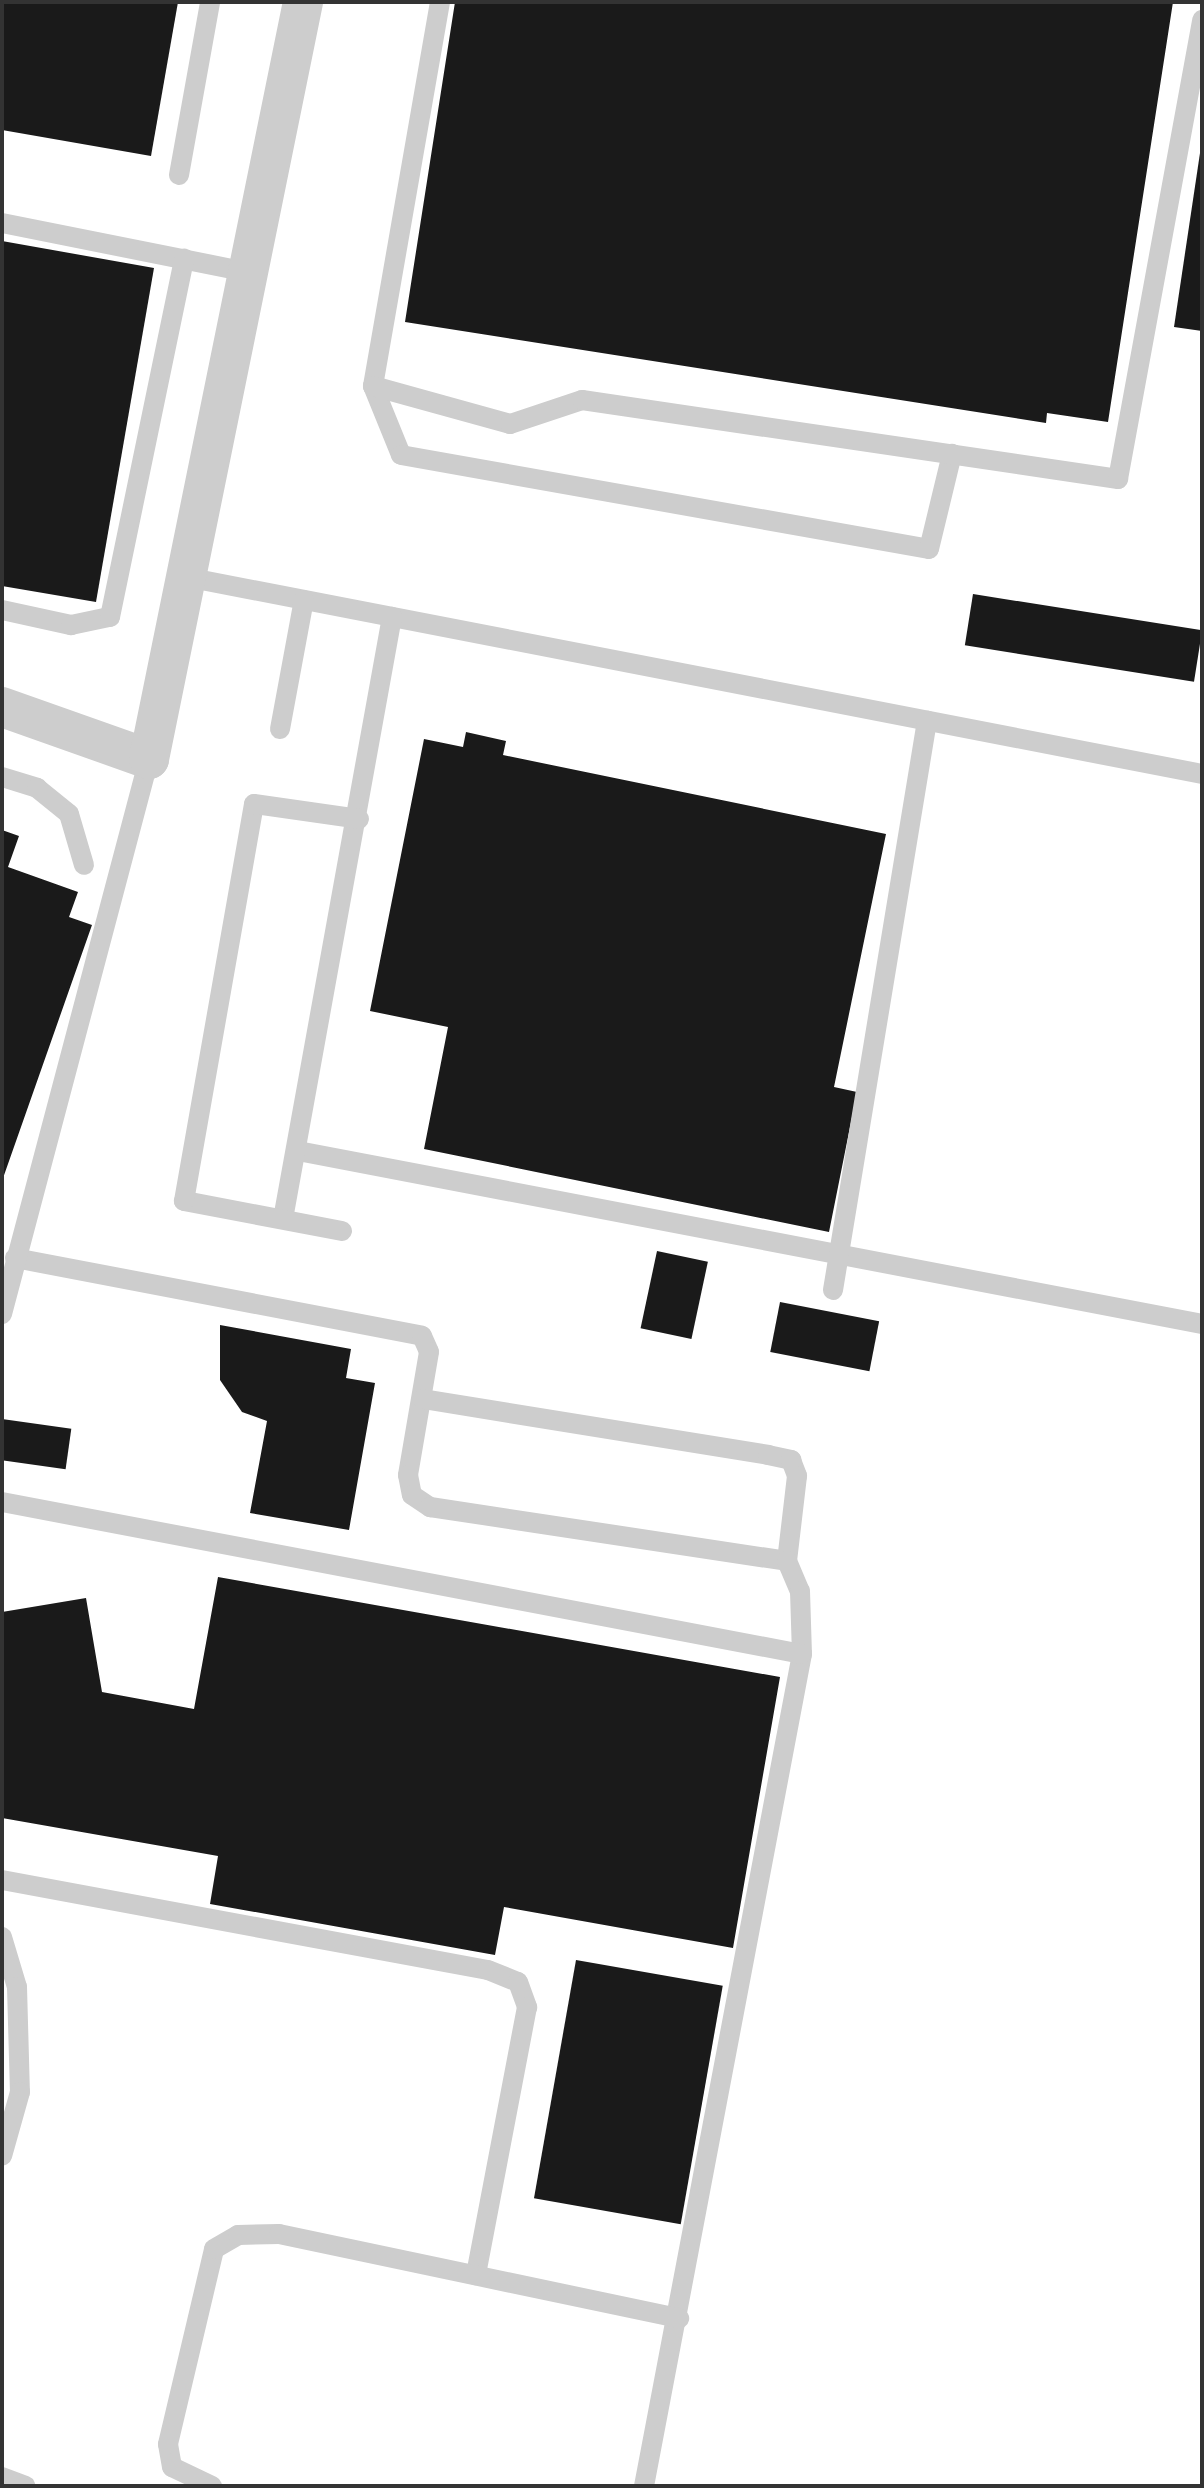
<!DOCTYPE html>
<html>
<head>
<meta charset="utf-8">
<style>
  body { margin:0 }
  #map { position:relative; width:1204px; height:2488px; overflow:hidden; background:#fff; font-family:"Archivo Narrow",sans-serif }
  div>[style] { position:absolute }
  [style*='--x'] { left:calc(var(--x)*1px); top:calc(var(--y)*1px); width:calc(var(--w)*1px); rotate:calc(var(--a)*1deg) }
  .building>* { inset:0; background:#1a1a1a; transform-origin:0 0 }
  .service>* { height:20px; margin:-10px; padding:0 10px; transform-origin:10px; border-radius:10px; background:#cdcdcd }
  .minor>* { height:40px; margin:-20px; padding:0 20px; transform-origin:20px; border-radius:20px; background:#cdcdcd }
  span { translate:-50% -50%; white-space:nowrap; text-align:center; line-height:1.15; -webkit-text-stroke:8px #fff; paint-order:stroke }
  .frame { position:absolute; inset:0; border:4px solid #333; pointer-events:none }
</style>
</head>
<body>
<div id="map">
  <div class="building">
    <div style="clip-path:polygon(2px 2px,178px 2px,151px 156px,2px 130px)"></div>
    <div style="clip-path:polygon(455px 2px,1173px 2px,1108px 422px,1047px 413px,1046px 423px,405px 322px)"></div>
    <div style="clip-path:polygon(1200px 153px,1202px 154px,1202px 331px,1174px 327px)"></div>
    <div style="clip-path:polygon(2px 241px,154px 268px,96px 602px,2px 586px)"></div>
    <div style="left:973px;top:594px;width:232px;height:52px;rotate:9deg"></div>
    <div style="clip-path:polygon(466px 732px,506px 741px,503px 755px,886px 834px,834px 1087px,857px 1092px,829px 1232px,424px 1149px,448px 1027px,370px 1011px,424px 739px,463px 747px)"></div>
    <div style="clip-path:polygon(2px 830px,19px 836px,8px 867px,78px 892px,69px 917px,92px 925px,2px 1181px)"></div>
    <div style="left:657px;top:1251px;width:52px;height:79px;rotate:12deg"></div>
    <div style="left:780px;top:1302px;width:101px;height:51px;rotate:11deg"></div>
    <div style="clip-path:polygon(220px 1325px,351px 1349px,346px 1378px,375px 1383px,349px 1530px,250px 1513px,267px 1421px,242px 1412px,220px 1380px)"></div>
    <div style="left:2px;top:1419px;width:70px;height:41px;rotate:8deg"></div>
    <div style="clip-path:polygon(218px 1577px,780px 1677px,733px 1948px,504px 1907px,495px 1955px,210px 1904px,218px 1856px,2px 1818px,2px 1612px,86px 1598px,102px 1692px,194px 1709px)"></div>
    <div style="left:576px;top:1960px;width:149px;height:242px;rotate:10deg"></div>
  </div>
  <div class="service">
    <div style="--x:440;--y:2;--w:390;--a:99.9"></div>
    <div style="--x:373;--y:386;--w:74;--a:67.9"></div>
    <div style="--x:401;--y:455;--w:536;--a:10.09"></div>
    <div style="--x:929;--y:549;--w:98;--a:-76.4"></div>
    <div style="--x:179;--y:175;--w:176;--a:-79.8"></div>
    <div style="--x:2;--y:223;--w:251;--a:11.3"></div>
    <div style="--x:373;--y:386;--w:142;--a:15.5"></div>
    <div style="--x:510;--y:424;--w:76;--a:-18.4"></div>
    <div style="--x:582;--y:400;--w:542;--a:8.38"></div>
    <div style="--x:1118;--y:479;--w:467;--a:-79.6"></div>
    <div style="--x:186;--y:577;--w:1035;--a:10.97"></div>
    <div style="--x:2;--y:610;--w:71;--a:12.3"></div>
    <div style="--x:71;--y:625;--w:40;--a:-12"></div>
    <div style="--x:110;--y:617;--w:366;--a:-78.3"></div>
    <div style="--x:280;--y:729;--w:131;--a:-79.5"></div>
    <div style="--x:2;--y:777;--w:37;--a:17"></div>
    <div style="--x:37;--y:788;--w:41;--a:39.1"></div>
    <div style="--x:69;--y:814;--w:53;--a:73.6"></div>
    <div style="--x:298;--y:1151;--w:920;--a:10.83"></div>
    <div style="--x:283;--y:1219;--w:612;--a:-79.74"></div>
    <div style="--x:342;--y:1231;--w:161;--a:-169.2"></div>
    <div style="--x:184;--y:1201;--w:403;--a:-80"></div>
    <div style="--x:254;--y:804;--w:106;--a:8.1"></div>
    <div style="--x:15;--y:1258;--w:414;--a:10.8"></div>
    <div style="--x:422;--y:1336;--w:17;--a:66"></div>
    <div style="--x:429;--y:1352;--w:125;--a:99.7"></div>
    <div style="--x:408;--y:1475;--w:20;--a:79"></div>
    <div style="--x:412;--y:1495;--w:22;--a:34"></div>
    <div style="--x:430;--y:1507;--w:361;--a:8.6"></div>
    <div style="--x:833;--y:1290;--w:577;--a:-80.62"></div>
    <div style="--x:2;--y:1314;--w:574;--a:-75.17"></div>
    <div style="--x:423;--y:1399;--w:350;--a:9.2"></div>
    <div style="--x:768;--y:1455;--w:24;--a:12"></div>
    <div style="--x:791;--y:1460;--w:17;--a:69"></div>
    <div style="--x:797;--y:1476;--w:86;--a:96.7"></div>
    <div style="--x:787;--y:1561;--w:33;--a:67"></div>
    <div style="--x:800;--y:1591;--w:63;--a:88.2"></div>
    <div style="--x:802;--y:1654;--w:847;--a:100.75"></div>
    <div style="--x:2;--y:1502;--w:814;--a:10.76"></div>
    <div style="--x:2;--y:1880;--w:494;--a:10.5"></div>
    <div style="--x:488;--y:1970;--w:32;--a:22"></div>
    <div style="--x:518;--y:1982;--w:27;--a:70"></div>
    <div style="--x:527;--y:2007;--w:273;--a:100.8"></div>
    <div style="--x:2;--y:1937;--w:52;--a:73.3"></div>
    <div style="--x:17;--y:1987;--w:105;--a:88.4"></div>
    <div style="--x:20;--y:2092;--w:66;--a:105.7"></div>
    <div style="--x:2;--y:2477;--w:25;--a:21"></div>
    <div style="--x:212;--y:2486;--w:44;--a:-154.6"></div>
    <div style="--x:172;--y:2467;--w:23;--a:-100"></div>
    <div style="--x:168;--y:2444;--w:200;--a:-76.7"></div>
    <div style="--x:214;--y:2249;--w:28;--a:-30"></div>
    <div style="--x:238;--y:2235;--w:41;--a:-1.4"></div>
    <div style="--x:279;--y:2234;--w:409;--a:11.9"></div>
  </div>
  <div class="minor">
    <div style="--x:2;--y:707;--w:156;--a:19.5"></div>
    <div style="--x:149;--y:759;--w:773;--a:-78.5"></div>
  </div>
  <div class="frame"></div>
</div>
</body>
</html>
